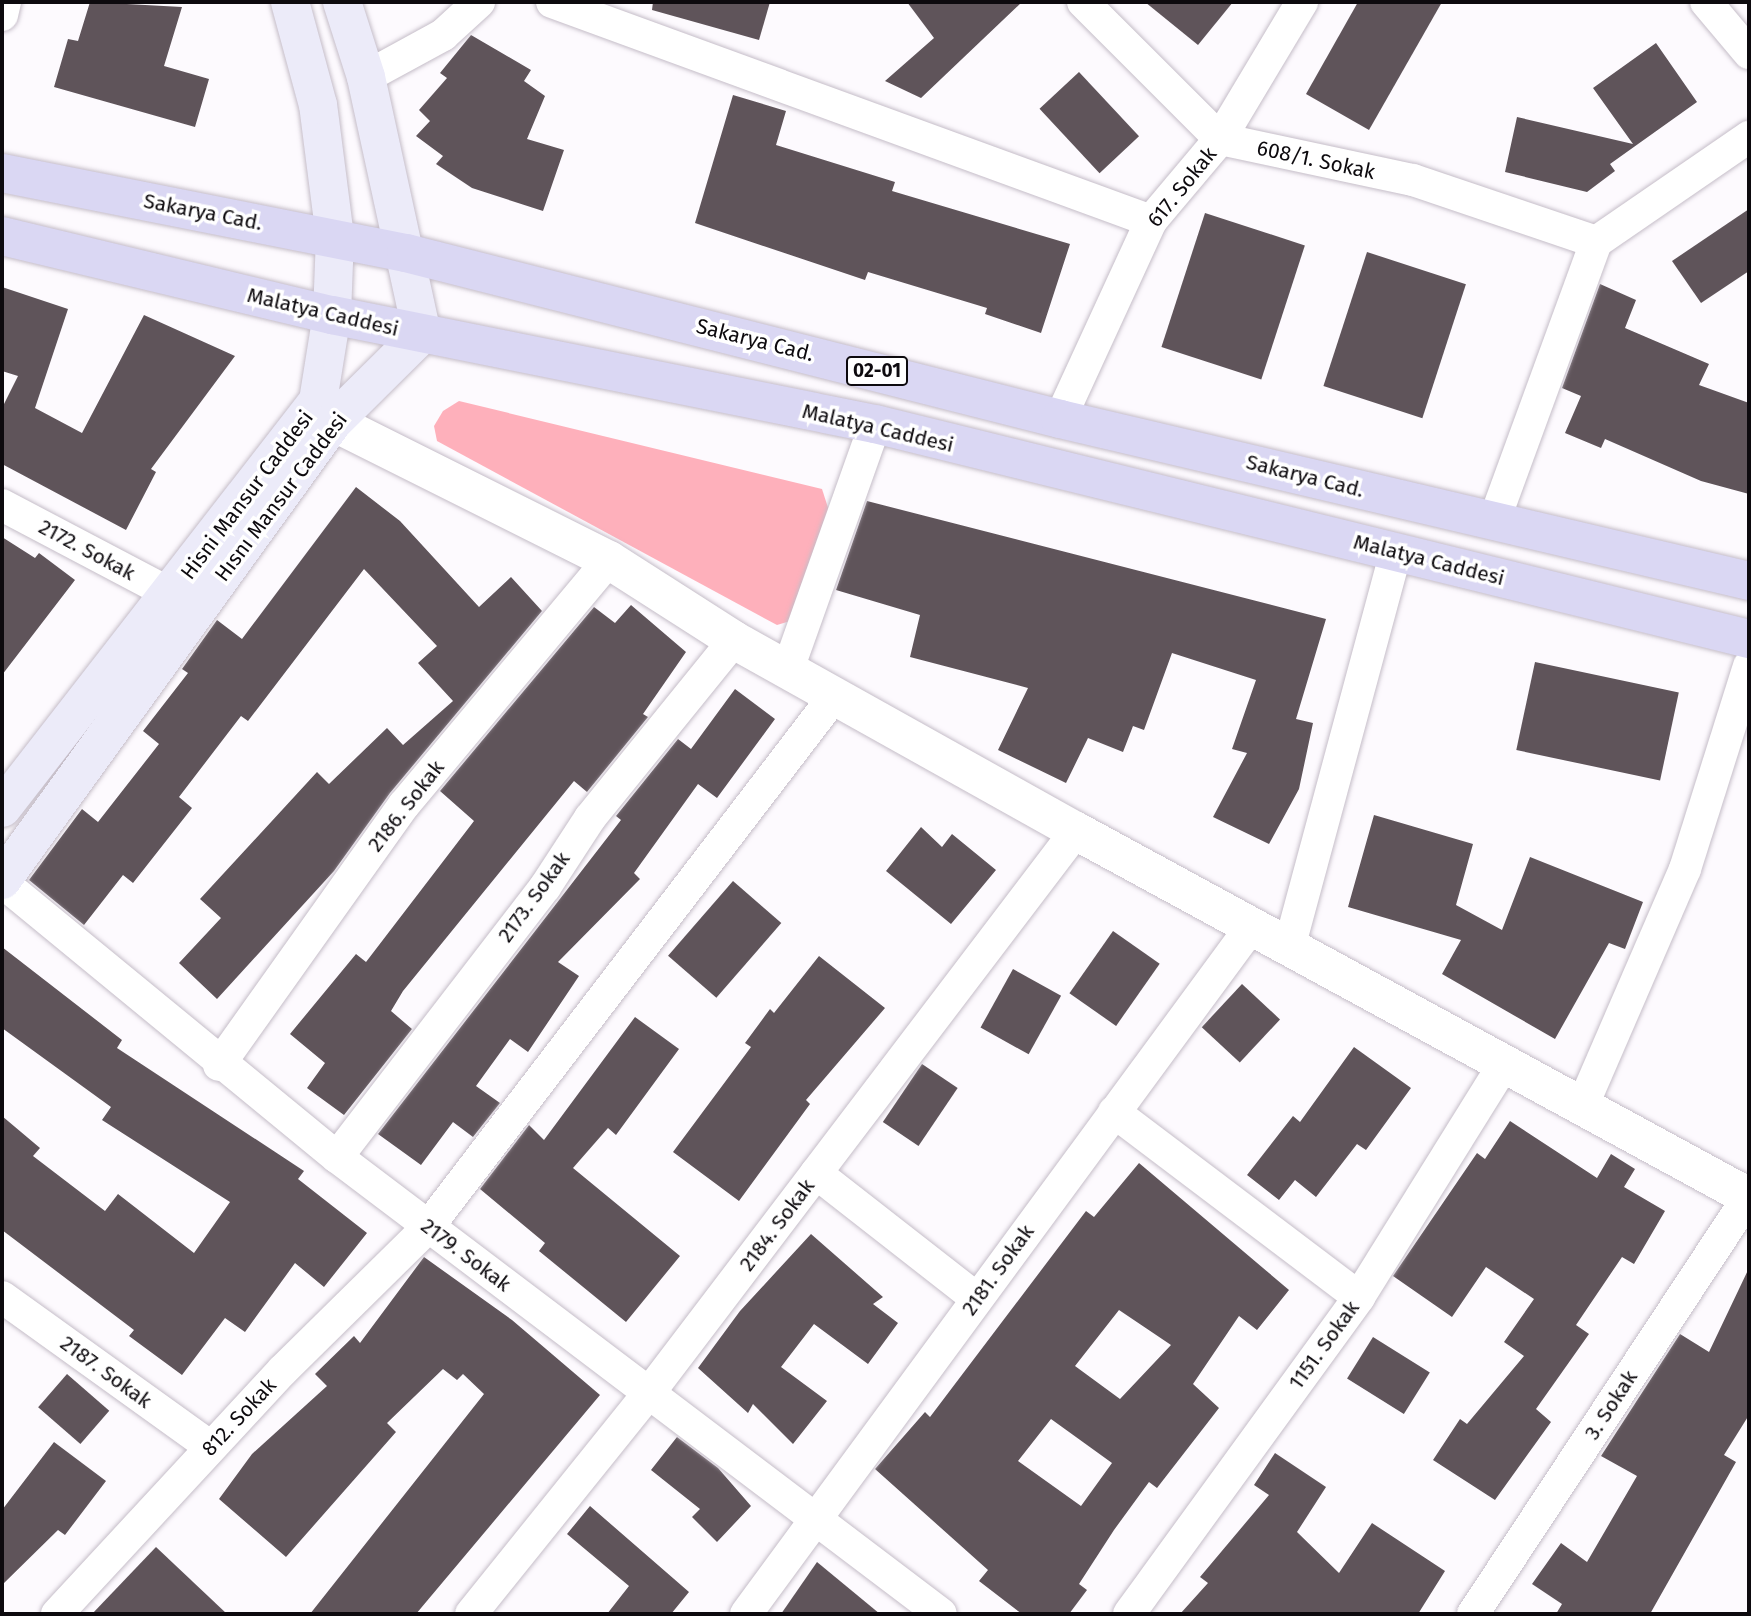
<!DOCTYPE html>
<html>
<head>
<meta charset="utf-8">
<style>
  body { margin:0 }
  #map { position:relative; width:1751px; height:1616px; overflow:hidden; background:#fdfafe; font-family:"Fira Sans",sans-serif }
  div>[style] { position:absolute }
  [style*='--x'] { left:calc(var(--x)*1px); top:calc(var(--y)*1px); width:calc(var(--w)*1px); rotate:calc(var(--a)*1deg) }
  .green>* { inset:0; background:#feb0bb }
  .building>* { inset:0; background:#5f545a; transform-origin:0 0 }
  .roads { filter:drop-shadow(0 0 2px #c5bdc8) drop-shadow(0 0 2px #c5bdc8) }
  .minor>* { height:32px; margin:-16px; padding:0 16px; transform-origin:16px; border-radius:16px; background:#fff }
  .tertiary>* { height:38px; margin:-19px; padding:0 19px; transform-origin:19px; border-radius:19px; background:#fff }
  .secondary>* { height:38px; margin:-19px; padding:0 19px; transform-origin:19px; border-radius:19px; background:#ecebf9 }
  .primary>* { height:38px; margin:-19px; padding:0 19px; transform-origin:19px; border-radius:19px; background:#dad7f3 }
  span { translate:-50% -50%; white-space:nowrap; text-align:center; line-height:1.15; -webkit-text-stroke:7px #fff; paint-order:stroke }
  .shield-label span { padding:2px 5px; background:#fff; border:2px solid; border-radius:5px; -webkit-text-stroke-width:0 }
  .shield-label { font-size:19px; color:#0d0a0e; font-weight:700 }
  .street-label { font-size:21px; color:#0d0a0e }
  .frame { position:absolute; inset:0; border:4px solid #0d0a0e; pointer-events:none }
</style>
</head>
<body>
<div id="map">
  <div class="green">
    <div style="clip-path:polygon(459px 401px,822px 489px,831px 517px,797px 619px,777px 625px,437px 441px,434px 426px,443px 411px)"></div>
  </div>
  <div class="building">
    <div style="clip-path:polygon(90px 2px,182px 7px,164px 66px,209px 79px,195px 127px,54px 87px,68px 39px,78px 41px)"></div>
    <div style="clip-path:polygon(653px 2px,770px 2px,759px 40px,652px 10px)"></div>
    <div style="clip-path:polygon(907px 2px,1022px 2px,921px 98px,885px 81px,934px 38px)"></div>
    <div style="clip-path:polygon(1145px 2px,1233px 2px,1198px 45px)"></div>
    <div style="clip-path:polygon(1358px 2px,1442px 2px,1369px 130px,1306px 94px)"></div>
    <div style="clip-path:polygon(471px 35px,531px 70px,524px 81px,545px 96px,527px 139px,564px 150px,543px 211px,472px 188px,436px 164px,443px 156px,416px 136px,430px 121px,419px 110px,447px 78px,440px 73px)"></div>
    <div style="clip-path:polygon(1656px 43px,1697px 102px,1610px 164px,1615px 171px,1587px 192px,1505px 172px,1517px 117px,1633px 144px,1593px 88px)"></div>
    <div style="left:1079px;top:72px;width:88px;height:54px;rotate:47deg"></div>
    <div style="clip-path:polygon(733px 95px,786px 111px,776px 145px,895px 182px,892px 191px,1070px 244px,1041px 333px,985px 314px,987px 308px,868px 272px,865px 280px,695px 223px)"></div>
    <div style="clip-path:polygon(1749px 209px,1749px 271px,1701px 303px,1672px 261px)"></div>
    <div style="left:1205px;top:213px;width:105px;height:141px;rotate:18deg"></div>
    <div style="left:1367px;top:252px;width:104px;height:141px;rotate:18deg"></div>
    <div style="clip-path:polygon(1600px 284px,1636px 300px,1625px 328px,1709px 364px,1699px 385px,1749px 403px,1749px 494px,1701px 481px,1605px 439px,1601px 448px,1565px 433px,1581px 396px,1562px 388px)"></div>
    <div style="clip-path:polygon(2px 287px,68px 309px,35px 408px,82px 433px,144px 315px,235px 356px,151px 469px,156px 472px,126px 530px,2px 464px,2px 408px,18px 376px,2px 371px)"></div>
    <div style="clip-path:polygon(356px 487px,400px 521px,479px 607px,511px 577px,542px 611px,390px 793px,334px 871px,217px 999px,179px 963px,221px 918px,200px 899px,317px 772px,329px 784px,387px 728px,403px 745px,453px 701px,418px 663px,437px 646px,364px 569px,248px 721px,241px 716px,179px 797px,192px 808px,133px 883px,123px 875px,84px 925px,29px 880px,82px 809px,98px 822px,159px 744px,143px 731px,188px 673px,182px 669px,217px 620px,242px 639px)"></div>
    <div style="clip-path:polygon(867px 501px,1326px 619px,1296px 719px,1313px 723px,1299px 789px,1269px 844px,1213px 817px,1247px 753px,1232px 749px,1256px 680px,1172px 653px,1144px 730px,1133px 726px,1123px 752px,1088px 738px,1066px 783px,998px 750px,1028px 688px,910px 657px,920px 615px,836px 590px)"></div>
    <div style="clip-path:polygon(2px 537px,35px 558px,39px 553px,75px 580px,2px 675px)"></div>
    <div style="clip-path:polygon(631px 605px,686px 652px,643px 714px,648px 717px,587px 792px,574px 781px,403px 991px,391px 1011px,412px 1029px,344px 1115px,307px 1088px,325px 1063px,290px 1034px,356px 954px,366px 962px,474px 821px,440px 791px,594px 607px,615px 623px)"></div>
    <div style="left:1535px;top:662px;width:147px;height:90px;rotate:12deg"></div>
    <div style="clip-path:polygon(735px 689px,775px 719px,717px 798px,698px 784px,634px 873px,640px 879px,558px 962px,579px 976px,528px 1052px,510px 1039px,476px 1086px,500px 1103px,473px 1137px,453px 1122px,421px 1165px,378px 1134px,621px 820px,616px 816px,678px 739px,691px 749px)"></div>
    <div style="clip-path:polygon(1374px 815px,1473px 844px,1456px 905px,1502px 930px,1530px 857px,1643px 902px,1625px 949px,1609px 943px,1555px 1039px,1442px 974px,1461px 940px,1348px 907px)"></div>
    <div style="clip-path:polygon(921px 827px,942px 847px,952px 834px,996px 870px,951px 924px,886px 871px)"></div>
    <div style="left:733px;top:881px;width:64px;height:99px;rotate:41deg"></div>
    <div style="left:1113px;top:931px;width:57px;height:76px;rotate:35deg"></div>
    <div style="clip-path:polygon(2px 947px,122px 1040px,117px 1048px,304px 1171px,298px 1179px,367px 1233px,324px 1287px,295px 1263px,245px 1332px,225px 1318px,182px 1375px,129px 1336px,134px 1330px,2px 1230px,2px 1116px,40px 1148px,33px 1156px,105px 1211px,118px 1194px,194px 1253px,230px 1202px,102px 1120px,111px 1107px,2px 1028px)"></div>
    <div style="clip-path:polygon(819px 956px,885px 1008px,806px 1100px,810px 1104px,739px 1201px,673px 1152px,751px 1047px,745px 1043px,770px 1009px,774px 1013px)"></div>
    <div style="left:1013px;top:969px;width:55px;height:67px;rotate:29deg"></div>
    <div style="left:1242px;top:984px;width:52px;height:59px;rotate:43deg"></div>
    <div style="clip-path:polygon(635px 1017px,679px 1049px,616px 1135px,608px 1128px,573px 1168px,680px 1256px,626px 1322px,539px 1251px,545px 1243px,480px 1189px,529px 1125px,544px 1140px)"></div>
    <div style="clip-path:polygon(1354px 1047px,1411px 1088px,1366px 1150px,1357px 1144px,1316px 1197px,1295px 1180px,1279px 1200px,1247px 1175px,1293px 1116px,1300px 1122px)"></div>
    <div style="left:922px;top:1064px;width:43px;height:70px;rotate:34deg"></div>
    <div style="clip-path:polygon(1510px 1121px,1597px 1178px,1611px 1154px,1635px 1169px,1624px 1187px,1665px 1211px,1634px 1264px,1622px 1257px,1576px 1325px,1589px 1334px,1536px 1409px,1551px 1422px,1495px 1500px,1433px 1460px,1460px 1419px,1467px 1424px,1524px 1356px,1504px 1342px,1534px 1299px,1486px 1267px,1452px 1317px,1393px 1276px,1477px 1153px,1485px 1159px)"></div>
    <div style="clip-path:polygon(evenodd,1139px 1163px,1289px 1290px,1257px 1330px,1239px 1316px,1193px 1384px,1219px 1408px,1157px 1488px,1149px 1482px,1114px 1530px,1079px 1584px,1087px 1590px,1069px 1614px,1022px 1614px,979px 1581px,988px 1570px,875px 1469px,925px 1412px,930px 1417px,1086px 1211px,1094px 1217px,1139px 1163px,1119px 1310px,1171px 1345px,1120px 1399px,1075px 1366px,1119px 1310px,1139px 1163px,1051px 1419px,1112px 1463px,1081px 1506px,1018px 1461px,1051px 1419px)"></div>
    <div style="clip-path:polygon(811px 1234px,883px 1297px,873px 1304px,898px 1323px,868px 1364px,814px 1324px,781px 1367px,827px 1401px,793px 1444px,753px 1404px,748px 1413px,698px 1368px,740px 1311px)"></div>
    <div style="clip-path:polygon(424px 1257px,512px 1320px,600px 1395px,416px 1614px,310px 1614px,484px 1394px,463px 1374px,457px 1380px,443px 1369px,387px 1423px,396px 1432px,286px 1557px,219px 1499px,252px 1454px,327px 1386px,315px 1374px,354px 1336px,360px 1343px)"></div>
    <div style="clip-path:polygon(1749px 1268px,1749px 1415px,1724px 1455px,1736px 1462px,1650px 1614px,1556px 1614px,1562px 1604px,1532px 1584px,1561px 1543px,1587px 1562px,1637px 1476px,1601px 1456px,1680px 1334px,1709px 1352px)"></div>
    <div style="left:1373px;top:1337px;width:67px;height:49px;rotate:32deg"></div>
    <div style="left:67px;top:1374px;width:56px;height:44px;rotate:41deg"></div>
    <div style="clip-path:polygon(677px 1437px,718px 1468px,751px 1506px,717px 1542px,692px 1517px,700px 1509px,651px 1470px)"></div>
    <div style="clip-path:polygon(54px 1442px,106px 1481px,65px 1535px,58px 1530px,2px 1585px,2px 1510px)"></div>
    <div style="clip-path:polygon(1275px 1453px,1326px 1487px,1297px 1532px,1339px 1573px,1372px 1523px,1445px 1571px,1418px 1614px,1180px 1614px,1208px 1583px,1200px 1577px,1269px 1495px,1254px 1485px)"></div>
    <div style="clip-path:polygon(590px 1506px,689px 1592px,671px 1614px,607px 1614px,629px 1586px,567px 1534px)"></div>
    <div style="clip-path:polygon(156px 1547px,227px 1614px,92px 1614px)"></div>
    <div style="clip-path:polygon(817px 1562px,880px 1614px,781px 1614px)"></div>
  </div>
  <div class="roads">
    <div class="minor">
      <div style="--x:552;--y:2;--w:638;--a:20.08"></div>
      <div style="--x:1083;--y:2;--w:194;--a:45"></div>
      <div style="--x:1220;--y:139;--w:197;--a:12"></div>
      <div style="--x:1413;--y:180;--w:193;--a:18.7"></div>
      <div style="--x:1706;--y:2;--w:67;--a:49.9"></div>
      <div style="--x:2;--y:15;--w:13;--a:-77"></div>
      <div style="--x:366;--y:77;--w:88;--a:-28.6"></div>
      <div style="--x:443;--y:35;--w:49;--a:-42.5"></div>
      <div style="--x:1060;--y:419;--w:218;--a:-65.3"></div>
      <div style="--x:1151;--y:221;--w:107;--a:-49.9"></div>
      <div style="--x:1220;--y:139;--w:160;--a:-59.1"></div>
      <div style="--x:2;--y:505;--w:193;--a:27.8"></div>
      <div style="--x:1494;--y:521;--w:297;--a:-69.9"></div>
      <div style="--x:1596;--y:242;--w:186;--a:-34.5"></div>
      <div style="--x:788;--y:669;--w:260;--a:-70.4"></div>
      <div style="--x:2;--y:882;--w:433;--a:39.4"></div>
      <div style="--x:337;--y:1157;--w:757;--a:37.11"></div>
      <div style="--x:1289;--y:948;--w:411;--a:-74.9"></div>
      <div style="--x:219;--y:1065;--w:319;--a:-54.6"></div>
      <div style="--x:404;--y:805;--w:319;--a:-50.1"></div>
      <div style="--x:1582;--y:1107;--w:259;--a:-66.6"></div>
      <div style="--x:1685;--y:869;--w:213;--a:-72.5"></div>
      <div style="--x:1114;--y:1112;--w:307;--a:37.1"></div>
      <div style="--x:337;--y:1157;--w:341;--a:-52.4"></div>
      <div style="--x:545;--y:887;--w:82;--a:-56.9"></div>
      <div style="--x:590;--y:818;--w:229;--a:-51"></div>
      <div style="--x:816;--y:1173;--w:204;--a:38"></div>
      <div style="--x:2;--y:1297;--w:257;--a:35.7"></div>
      <div style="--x:57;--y:1614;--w:333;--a:-47.2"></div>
      <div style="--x:283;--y:1370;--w:204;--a:-44.6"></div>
      <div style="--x:428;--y:1227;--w:670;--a:-52.58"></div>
      <div style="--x:471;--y:1614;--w:284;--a:-51.2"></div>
      <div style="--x:649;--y:1393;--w:706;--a:-52.77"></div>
      <div style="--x:746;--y:1614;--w:853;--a:-53.68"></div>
      <div style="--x:1129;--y:1614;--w:392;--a:-54"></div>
      <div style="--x:1359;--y:1297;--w:272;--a:-58.1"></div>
      <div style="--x:1473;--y:1614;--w:501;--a:-56.56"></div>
    </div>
    <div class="tertiary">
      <div style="--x:333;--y:422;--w:309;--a:26.6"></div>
      <div style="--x:609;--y:560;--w:148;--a:32.6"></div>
      <div style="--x:734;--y:640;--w:392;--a:29.2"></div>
      <div style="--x:1076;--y:831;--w:766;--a:28.54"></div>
    </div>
    <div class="secondary">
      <div style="--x:2;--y:808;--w:515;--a:-52.17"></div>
      <div style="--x:318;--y:401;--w:87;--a:-80.8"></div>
      <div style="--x:332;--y:315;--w:78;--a:-87.8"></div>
      <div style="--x:335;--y:237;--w:133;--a:-97.3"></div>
      <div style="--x:318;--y:105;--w:107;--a:-105.2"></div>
      <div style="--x:2;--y:880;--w:565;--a:-54.14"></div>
      <div style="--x:333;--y:422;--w:125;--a:-44.7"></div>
      <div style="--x:422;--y:334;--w:263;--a:-102.3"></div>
      <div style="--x:366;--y:77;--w:79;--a:-107.7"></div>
    </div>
    <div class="primary">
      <div style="--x:2;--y:173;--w:412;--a:11.2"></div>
      <div style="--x:406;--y:253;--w:675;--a:14.24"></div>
      <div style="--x:1060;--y:419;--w:708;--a:13.23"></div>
      <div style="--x:2;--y:236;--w:339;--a:13.5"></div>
      <div style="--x:332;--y:315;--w:554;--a:11.35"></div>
      <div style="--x:875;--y:424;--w:900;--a:13.82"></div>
    </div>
  </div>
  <div class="shield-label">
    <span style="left:877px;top:371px">02-01</span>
  </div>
  <div class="street-label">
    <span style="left:1316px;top:160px;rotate:12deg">608/1. Sokak</span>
    <span style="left:1182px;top:187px;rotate:-51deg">617. Sokak</span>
    <span style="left:203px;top:212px;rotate:11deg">Sakarya Cad.</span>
    <span style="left:323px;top:312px;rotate:13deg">Malatya Caddesi</span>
    <span style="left:755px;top:340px;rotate:14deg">Sakarya Cad.</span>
    <span style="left:878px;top:428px;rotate:13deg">Malatya Caddesi</span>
    <span style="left:1305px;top:476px;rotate:14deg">Sakarya Cad.</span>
    <span style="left:247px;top:495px;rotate:-53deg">Hisni Mansur Caddesi</span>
    <span style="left:281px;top:497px;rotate:-53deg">Hısnı Mansur Caddesi</span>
    <span style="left:87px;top:550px;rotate:28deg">2172. Sokak</span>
    <span style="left:1429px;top:560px;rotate:14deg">Malatya Caddesi</span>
    <span style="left:406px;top:806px;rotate:-52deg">2186. Sokak</span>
    <span style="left:534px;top:897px;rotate:-54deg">2173. Sokak</span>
    <span style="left:777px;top:1225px;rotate:-53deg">2184. Sokak</span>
    <span style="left:466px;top:1255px;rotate:37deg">2179. Sokak</span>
    <span style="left:998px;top:1270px;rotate:-54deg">2181. Sokak</span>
    <span style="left:1324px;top:1345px;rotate:-54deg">1151. Sokak</span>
    <span style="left:106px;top:1372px;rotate:36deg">2187. Sokak</span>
    <span style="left:1611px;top:1405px;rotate:-57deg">3. Sokak</span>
    <span style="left:239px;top:1417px;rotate:-47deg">812. Sokak</span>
  </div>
  <div class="frame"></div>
</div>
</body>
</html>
